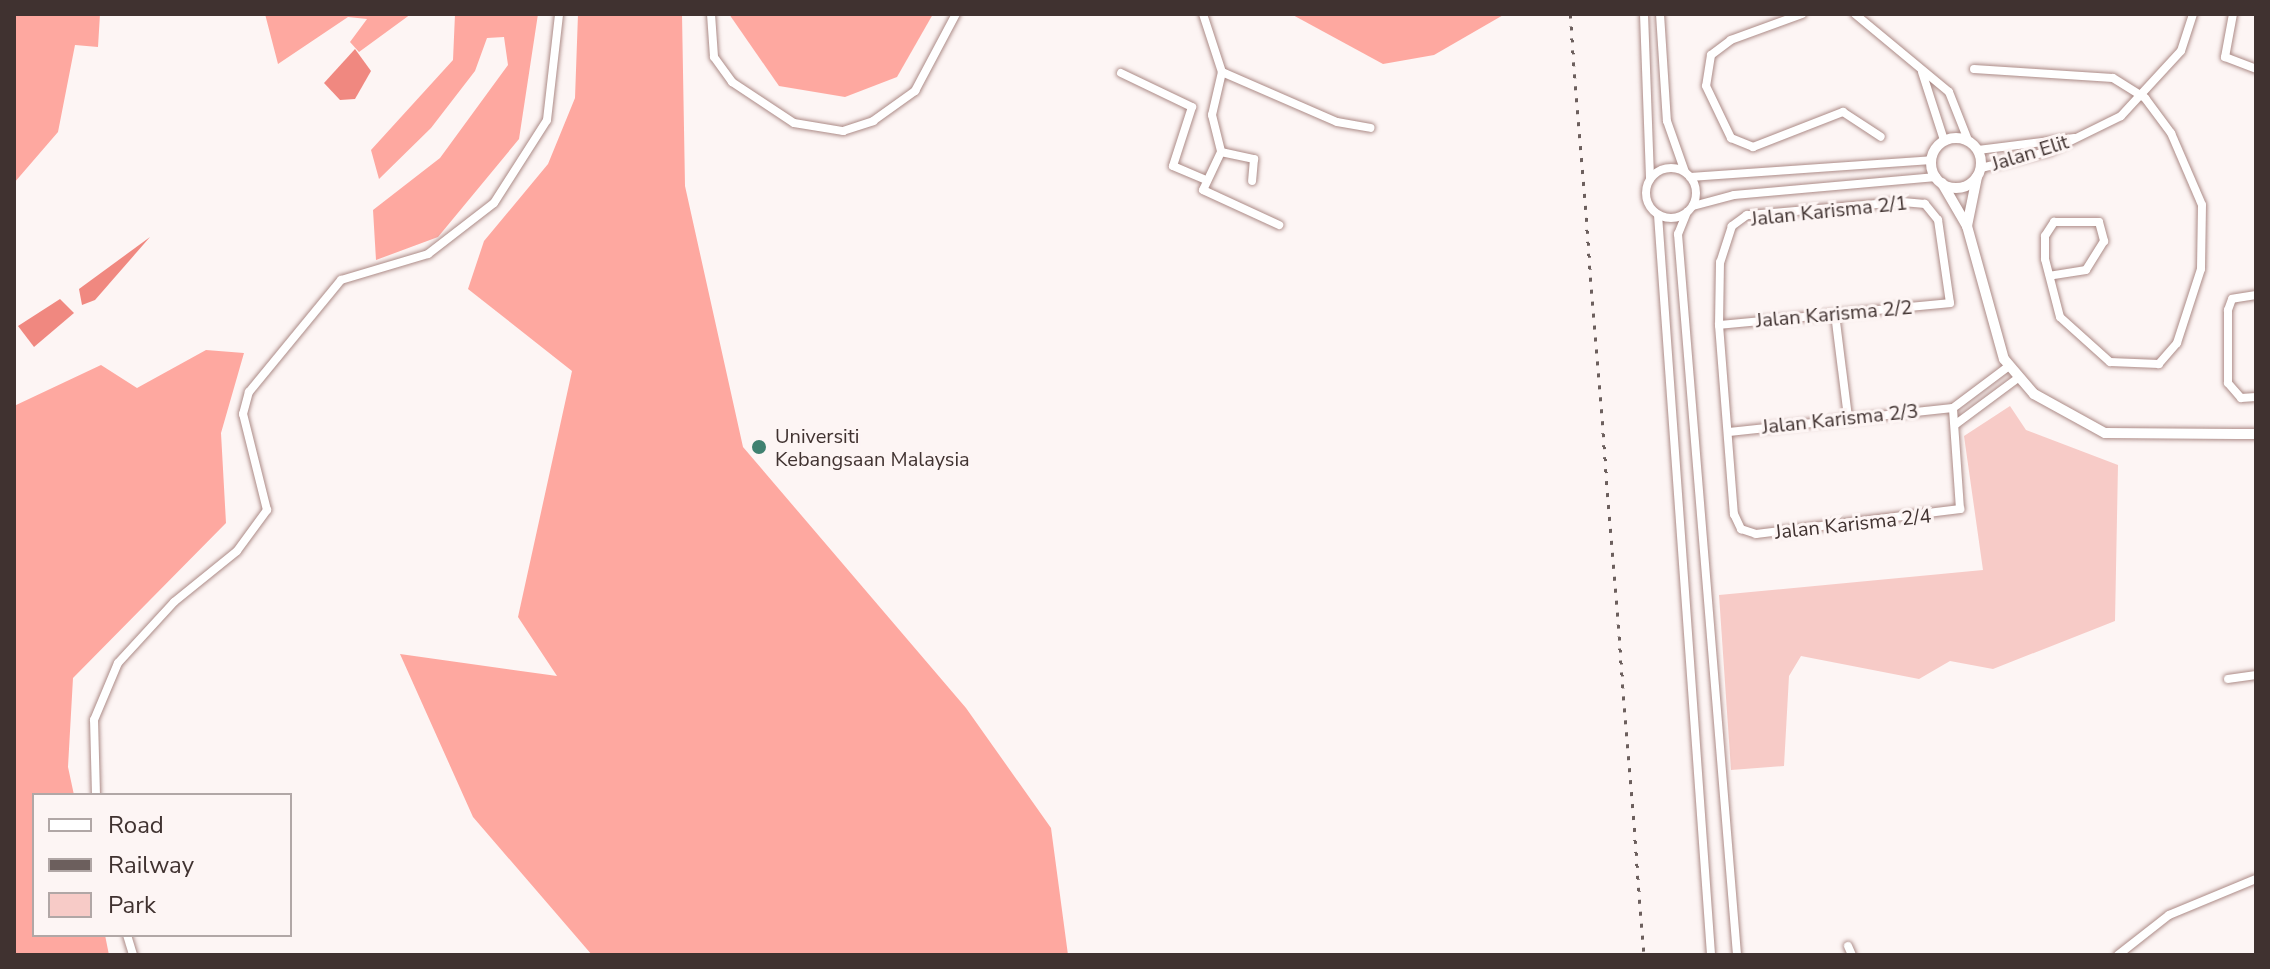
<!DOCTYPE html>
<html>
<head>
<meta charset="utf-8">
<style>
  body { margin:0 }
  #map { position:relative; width:2270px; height:969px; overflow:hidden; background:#fdf5f4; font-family:"Nunito Sans",sans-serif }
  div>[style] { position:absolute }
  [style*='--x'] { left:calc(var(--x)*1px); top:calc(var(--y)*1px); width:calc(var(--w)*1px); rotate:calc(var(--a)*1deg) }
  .green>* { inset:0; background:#f7cbc7 }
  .forest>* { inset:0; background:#fea8a0 }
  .water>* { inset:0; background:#f08880 }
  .roads { filter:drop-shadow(0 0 2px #ac8b87) drop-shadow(0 0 2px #ac8b87) }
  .minor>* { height:8px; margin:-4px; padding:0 4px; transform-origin:4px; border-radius:4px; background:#fff }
  .minor>.ring { margin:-4px; padding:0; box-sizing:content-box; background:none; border:8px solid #fff; border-radius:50% }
  .tertiary>* { height:10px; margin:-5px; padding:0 5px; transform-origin:5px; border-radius:5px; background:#fff }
  .tertiary>.ring { margin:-5px; padding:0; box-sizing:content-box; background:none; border:10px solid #fff; border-radius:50% }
  .rail>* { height:3px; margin-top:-1.5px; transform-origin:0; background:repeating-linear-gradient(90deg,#6c5f5d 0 4px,transparent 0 12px) }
  .dots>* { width:22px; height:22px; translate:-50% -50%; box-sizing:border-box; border:4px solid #fdf5f4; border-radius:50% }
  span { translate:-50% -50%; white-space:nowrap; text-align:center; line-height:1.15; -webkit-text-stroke:6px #fdf5f4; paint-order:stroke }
  .street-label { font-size:20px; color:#403230 }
  .poi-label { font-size:20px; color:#403230 }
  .left { translate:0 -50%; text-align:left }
  .frame { position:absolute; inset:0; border:16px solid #403230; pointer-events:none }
  .legend { position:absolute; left:32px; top:793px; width:260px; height:144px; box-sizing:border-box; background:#fdf5f4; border:2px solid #b1a7a6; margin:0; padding:10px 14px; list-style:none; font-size:24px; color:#403230 }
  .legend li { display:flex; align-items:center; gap:16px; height:40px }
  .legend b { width:40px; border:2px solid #b1a7a6 }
</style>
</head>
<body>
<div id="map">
  <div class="green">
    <div style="clip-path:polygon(2010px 406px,2026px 430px,2118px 465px,2115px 621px,1993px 669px,1950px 661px,1919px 679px,1801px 656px,1789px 676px,1784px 766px,1731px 770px,1719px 595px,1983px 570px,1964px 436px)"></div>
  </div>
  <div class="forest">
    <div style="clip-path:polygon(14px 14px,100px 14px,98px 47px,75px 45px,58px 132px,14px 183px)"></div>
    <div style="clip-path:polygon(265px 14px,411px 14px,359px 52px,350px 42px,367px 19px,348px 17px,278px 64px)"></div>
    <div style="clip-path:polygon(455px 14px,538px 14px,519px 139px,438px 237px,376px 260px,373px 210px,440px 158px,508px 65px,504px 37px,487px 38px,475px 71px,431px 128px,379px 179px,371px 150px,453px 60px)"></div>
    <div style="clip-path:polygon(578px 14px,682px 14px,685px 186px,743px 447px,966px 708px,1051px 828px,1068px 955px,592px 955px,473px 817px,400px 654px,557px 676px,518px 617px,572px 371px,468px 289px,484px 241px,548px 164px,575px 98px)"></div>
    <div style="clip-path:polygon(729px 14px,933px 14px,897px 77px,845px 97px,779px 86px)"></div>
    <div style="clip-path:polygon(1291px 14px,1505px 14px,1434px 55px,1383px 64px)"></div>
    <div style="clip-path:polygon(206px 350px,244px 353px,221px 433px,226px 523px,73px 678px,68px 767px,74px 795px,34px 795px,34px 935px,105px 935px,109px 955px,14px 955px,14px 406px,101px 365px,137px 388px)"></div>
  </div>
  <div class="water">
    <div style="clip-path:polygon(355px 49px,371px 71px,355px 99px,340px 100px,324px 83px)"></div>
    <div style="clip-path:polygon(150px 237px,95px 300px,82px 305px,79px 289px)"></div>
    <div style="clip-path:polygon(60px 299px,74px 313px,34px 347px,18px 326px)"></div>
  </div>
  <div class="roads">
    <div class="minor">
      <div style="--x:711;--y:14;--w:43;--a:86"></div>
      <div style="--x:714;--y:57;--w:31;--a:54"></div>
      <div style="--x:732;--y:82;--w:74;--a:33.5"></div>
      <div style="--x:794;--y:123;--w:50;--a:9.3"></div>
      <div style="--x:843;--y:131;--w:32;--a:-18"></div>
      <div style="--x:873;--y:121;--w:52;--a:-35.5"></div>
      <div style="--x:915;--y:91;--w:87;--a:-62"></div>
      <div style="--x:1203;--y:14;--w:61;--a:71.9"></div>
      <div style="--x:1222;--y:72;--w:125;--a:23.5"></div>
      <div style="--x:1337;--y:122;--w:34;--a:10"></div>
      <div style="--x:1644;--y:14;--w:165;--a:87.9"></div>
      <div style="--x:1660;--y:14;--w:107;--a:86.3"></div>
      <div style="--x:1667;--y:121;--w:54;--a:70.6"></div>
      <div style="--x:1802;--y:14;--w:76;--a:159.9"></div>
      <div style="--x:1731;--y:40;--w:25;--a:143"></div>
      <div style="--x:1711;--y:55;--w:31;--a:99"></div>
      <div style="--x:1706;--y:86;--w:58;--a:64.3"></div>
      <div style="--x:1731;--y:138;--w:24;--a:22"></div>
      <div style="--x:1753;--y:147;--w:97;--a:-21.3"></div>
      <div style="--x:1843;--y:112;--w:45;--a:33.3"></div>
      <div style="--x:1855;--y:14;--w:122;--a:39.7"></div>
      <div style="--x:1949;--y:92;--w:52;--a:68.4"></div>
      <div style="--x:2233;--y:14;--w:44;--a:100.5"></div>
      <div style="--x:2225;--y:57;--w:33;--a:21"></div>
      <div style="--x:1974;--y:69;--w:139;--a:3.7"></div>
      <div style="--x:2113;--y:78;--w:38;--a:32"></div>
      <div style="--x:2145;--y:98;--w:44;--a:53.4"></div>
      <div style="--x:2171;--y:133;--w:78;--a:66.7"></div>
      <div style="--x:2202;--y:205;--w:64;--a:90.9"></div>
      <div style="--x:2201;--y:269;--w:78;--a:108"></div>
      <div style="--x:2177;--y:343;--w:28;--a:131"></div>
      <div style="--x:2159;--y:364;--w:49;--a:-177.7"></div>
      <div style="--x:2110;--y:362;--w:67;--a:-138"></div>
      <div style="--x:2060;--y:317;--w:60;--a:-104.5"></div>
      <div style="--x:2045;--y:259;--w:23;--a:-90"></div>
      <div style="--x:2045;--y:236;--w:17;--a:-57"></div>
      <div style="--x:2054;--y:222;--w:45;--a:0"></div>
      <div style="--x:2099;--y:222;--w:20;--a:75"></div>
      <div style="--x:2104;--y:241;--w:34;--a:122"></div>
      <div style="--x:2086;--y:270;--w:36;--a:171"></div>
      <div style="--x:1222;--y:72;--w:44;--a:103.1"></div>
      <div style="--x:1212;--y:115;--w:38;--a:76"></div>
      <div style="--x:1221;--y:152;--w:42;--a:115.3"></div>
      <div style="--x:1203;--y:190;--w:84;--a:24.7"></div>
      <div style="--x:1922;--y:72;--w:71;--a:72.1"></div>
      <div style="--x:1121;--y:73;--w:79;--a:25.6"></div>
      <div style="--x:1192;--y:107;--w:62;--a:107.9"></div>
      <div style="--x:1173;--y:166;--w:33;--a:23"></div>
      <div style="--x:1978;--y:150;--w:97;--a:-7.1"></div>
      <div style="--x:1221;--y:152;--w:34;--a:12"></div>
      <div style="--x:1254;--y:159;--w:22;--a:95"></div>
      <div class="ring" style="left:1646px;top:168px;width:42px;height:42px"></div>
      <div style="--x:1981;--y:168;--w:71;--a:-13.8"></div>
      <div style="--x:2050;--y:151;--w:79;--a:-26.2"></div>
      <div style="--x:2121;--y:116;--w:88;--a:-47.3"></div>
      <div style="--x:2181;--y:51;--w:39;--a:-72"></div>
      <div style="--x:1690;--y:177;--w:242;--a:-4"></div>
      <div style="--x:1693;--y:206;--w:42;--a:-15"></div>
      <div style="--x:1734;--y:195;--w:203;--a:-5.1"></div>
      <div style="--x:1687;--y:212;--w:24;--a:112"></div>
      <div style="--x:1678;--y:234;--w:723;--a:85.32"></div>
      <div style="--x:1658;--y:215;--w:742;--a:85.9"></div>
      <div style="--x:2256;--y:295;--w:24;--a:171"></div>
      <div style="--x:2232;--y:299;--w:12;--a:110"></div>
      <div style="--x:2228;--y:310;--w:73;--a:90"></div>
      <div style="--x:2228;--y:383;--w:20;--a:49"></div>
      <div style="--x:2241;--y:398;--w:15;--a:-4"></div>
      <div style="--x:1835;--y:314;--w:104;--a:82.8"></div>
      <div style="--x:1719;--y:325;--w:232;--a:-5.4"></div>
      <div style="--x:1950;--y:303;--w:84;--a:-98.2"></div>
      <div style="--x:1938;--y:220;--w:21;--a:-129"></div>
      <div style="--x:1925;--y:204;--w:25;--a:-175"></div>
      <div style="--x:1900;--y:202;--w:154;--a:175.1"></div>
      <div style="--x:1747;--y:215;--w:19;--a:144"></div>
      <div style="--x:1732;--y:226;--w:38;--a:108"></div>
      <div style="--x:1720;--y:262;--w:63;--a:90.9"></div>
      <div style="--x:1719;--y:325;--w:190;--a:85.5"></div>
      <div style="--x:1734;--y:514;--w:17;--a:65"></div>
      <div style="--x:1741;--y:529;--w:16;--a:18"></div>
      <div style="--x:1756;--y:534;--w:206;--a:-7"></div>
      <div style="--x:1960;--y:509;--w:101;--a:-94"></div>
      <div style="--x:1953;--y:408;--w:70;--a:-36.9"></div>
      <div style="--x:1956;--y:424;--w:77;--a:-36.6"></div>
      <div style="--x:1729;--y:432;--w:225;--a:-6.1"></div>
      <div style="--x:2228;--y:679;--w:28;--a:-8"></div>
      <div style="--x:96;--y:795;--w:75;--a:-91.5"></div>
      <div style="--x:94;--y:720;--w:62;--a:-67.2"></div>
      <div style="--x:118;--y:663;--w:83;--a:-47.4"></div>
      <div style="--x:174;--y:602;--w:81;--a:-39"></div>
      <div style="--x:237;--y:551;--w:51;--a:-53.8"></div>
      <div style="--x:267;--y:510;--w:99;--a:-104"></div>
      <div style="--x:243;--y:414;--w:23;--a:-75"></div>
      <div style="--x:249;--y:392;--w:145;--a:-50.6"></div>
      <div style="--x:341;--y:280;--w:91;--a:-16.6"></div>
      <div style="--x:428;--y:254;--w:83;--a:-37.7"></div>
      <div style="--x:494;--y:203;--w:98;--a:-57.4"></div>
      <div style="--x:547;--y:120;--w:107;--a:-83.5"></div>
      <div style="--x:127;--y:935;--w:21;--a:73"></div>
      <div style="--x:1848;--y:946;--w:10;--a:66"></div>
      <div style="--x:2118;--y:955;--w:65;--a:-38.1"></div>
      <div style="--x:2169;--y:915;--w:94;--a:-22.5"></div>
    </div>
    <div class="tertiary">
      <div class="ring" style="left:1931px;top:138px;width:40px;height:40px"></div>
      <div style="--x:1942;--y:183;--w:50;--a:59.8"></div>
      <div style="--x:1967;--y:226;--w:138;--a:74.5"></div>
      <div style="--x:2004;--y:359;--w:46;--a:49.4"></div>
      <div style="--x:2034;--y:394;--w:81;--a:28.8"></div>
      <div style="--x:2105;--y:433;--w:151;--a:0.4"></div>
      <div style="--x:1967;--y:226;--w:50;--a:-78.5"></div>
    </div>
  </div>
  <div class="rail">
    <div style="--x:1570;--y:14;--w:944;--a:85.5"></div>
  </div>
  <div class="dots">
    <div style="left:759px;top:447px;background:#408170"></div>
  </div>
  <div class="street-label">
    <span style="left:2030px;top:153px;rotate:-17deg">Jalan Elit</span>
    <span style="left:1829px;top:211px;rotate:-6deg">Jalan Karisma 2/1</span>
    <span style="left:1834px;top:314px;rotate:-5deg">Jalan Karisma 2/2</span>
    <span style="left:1840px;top:419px;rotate:-6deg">Jalan Karisma 2/3</span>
    <span style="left:1853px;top:524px;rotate:-6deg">Jalan Karisma 2/4</span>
  </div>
  <div class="poi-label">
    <span class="left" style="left:775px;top:448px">Universiti<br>Kebangsaan Malaysia</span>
  </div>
  <div class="frame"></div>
  <ul class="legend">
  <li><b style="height:10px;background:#fff"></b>Road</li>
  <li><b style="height:10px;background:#6c5f5d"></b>Railway</li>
  <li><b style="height:22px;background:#f7cbc7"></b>Park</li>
  </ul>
</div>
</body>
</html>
